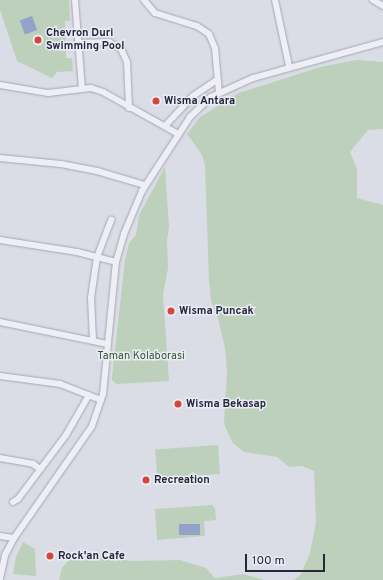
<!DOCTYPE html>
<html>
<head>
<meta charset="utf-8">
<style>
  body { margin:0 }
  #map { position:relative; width:383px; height:580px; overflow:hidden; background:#dbdde6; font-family:Overpass,sans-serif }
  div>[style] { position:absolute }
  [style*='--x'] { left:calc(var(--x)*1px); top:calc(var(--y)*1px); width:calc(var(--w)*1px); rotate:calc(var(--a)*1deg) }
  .green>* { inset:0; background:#bcd0bc; transform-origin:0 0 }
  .water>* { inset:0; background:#94a1c8; transform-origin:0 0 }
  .roads { filter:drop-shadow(0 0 1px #a4a7b3) drop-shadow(0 0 1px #a4a7b3) }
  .minor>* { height:6px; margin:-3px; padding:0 3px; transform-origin:3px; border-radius:3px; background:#eeeef4 }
  .dots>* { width:11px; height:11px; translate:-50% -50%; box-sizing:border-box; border:2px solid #eaecf4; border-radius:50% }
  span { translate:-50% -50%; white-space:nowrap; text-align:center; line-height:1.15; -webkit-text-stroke:3px #eaecf4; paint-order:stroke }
  .poi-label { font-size:11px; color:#25283d; font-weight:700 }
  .left { translate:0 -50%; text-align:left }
  .park-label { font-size:11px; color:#315933 }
  .scale { position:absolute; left:245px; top:554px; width:80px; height:18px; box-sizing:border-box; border:2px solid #25283d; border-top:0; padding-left:5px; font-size:12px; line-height:14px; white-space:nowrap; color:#25283d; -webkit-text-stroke:3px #eaecf4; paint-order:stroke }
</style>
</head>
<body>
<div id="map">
  <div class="green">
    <div style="clip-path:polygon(0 0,69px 0,70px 21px,65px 21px,66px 58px,72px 58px,73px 71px,57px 72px,52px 78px,17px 61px,0 10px)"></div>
    <div style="clip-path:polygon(357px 60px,383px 62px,383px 129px,368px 130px,350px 152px,357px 169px,357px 198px,383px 205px,383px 580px,294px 580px,301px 574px,310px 553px,316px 522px,314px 471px,302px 466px,289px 467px,277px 457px,244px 452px,232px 442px,224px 424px,227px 371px,225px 348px,218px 318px,211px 301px,209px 280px,205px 166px,202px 155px,187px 134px,200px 117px,239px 93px,320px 67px)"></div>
    <div style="clip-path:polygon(165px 167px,169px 227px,167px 241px,168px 268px,163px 295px,169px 381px,117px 384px,112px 380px,112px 376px,125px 260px,129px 243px,136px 235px,139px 215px)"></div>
    <div style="left:218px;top:445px;width:29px;height:63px;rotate:86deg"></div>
    <div style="clip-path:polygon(212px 505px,215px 508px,216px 520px,204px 521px,205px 536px,157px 540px,155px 509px)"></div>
    <div style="clip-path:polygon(23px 542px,35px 549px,36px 576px,13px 574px,16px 557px)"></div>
    <div style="clip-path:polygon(111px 558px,132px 561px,180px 560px,206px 568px,215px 578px,243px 574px,265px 580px,59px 580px,62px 568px,69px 560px)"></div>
  </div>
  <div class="water">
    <div style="left:32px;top:16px;width:15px;height:13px;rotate:70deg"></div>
    <div style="left:200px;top:524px;width:11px;height:21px;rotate:90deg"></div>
  </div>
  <div class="roads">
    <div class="minor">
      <div style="--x:75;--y:0;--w:89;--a:85.5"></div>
      <div style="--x:144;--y:0;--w:17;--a:50"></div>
      <div style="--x:155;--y:13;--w:44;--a:17.2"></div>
      <div style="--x:197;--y:26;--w:14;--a:34"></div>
      <div style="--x:209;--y:34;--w:15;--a:67"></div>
      <div style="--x:215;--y:48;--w:45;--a:84.9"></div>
      <div style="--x:275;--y:0;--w:67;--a:78"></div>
      <div style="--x:373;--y:0;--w:12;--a:31"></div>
      <div style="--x:78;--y:43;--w:31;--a:-2"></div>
      <div style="--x:109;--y:42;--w:14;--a:30"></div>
      <div style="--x:121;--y:49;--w:14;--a:65"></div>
      <div style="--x:127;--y:62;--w:46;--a:87.5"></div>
      <div style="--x:0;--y:85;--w:49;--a:9.5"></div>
      <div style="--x:48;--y:93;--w:43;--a:-6.6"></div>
      <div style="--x:91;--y:88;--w:13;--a:18"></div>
      <div style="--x:103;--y:92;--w:86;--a:29.2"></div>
      <div style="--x:165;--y:126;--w:41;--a:-47"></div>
      <div style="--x:193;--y:96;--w:29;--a:-34"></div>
      <div style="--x:0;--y:158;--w:61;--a:5.6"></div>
      <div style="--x:61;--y:164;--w:37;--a:11"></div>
      <div style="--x:97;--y:171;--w:50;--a:16.3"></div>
      <div style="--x:0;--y:240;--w:78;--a:8.9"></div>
      <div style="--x:77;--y:252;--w:40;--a:14.4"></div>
      <div style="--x:0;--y:322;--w:109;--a:11.6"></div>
      <div style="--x:93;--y:340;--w:42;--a:-92.7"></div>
      <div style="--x:91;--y:298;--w:41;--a:-81.7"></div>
      <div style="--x:97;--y:257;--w:40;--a:-69"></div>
      <div style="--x:0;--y:376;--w:61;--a:7.6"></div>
      <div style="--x:60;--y:384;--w:44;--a:21.3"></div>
      <div style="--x:0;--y:458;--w:34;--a:10"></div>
      <div style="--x:33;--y:464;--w:9;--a:36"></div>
      <div style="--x:13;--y:502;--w:6;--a:-31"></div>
      <div style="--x:18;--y:499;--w:80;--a:-53.1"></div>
      <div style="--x:66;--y:435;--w:46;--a:-60.1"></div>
      <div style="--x:0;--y:536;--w:14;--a:8"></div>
      <div style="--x:0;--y:579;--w:25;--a:-78"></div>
      <div style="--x:5;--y:555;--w:19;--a:-62"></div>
      <div style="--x:14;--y:538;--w:136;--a:-55.1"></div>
      <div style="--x:92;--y:426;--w:34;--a:-71"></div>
      <div style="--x:103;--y:394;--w:133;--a:-84.4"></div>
      <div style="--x:116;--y:262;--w:29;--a:-74"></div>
      <div style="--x:124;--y:234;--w:47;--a:-67.3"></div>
      <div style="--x:142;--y:191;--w:88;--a:-57"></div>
      <div style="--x:190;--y:117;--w:29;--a:-44"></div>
      <div style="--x:211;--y:97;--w:46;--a:-24.3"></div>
      <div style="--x:253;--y:78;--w:135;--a:-15.5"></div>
    </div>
  </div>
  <div class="dots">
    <div style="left:38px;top:40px;background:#d34638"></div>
    <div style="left:156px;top:101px;background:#d34638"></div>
    <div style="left:171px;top:311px;background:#d34638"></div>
    <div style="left:178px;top:404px;background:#d34638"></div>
    <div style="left:146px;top:480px;background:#d34638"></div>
    <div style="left:50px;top:556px;background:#d34638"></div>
  </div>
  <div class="poi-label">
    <span class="left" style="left:46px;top:40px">Chevron Duri<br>Swimming Pool</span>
    <span class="left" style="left:164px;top:101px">Wisma Antara</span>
    <span class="left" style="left:179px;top:311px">Wisma Puncak</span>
    <span class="left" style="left:186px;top:404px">Wisma Bekasap</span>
    <span class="left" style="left:154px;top:480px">Recreation</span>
    <span class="left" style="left:58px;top:556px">Rock'an Cafe</span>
  </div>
  <div class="park-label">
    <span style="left:141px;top:356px">Taman Kolaborasi</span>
  </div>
  <div class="scale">100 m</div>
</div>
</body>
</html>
